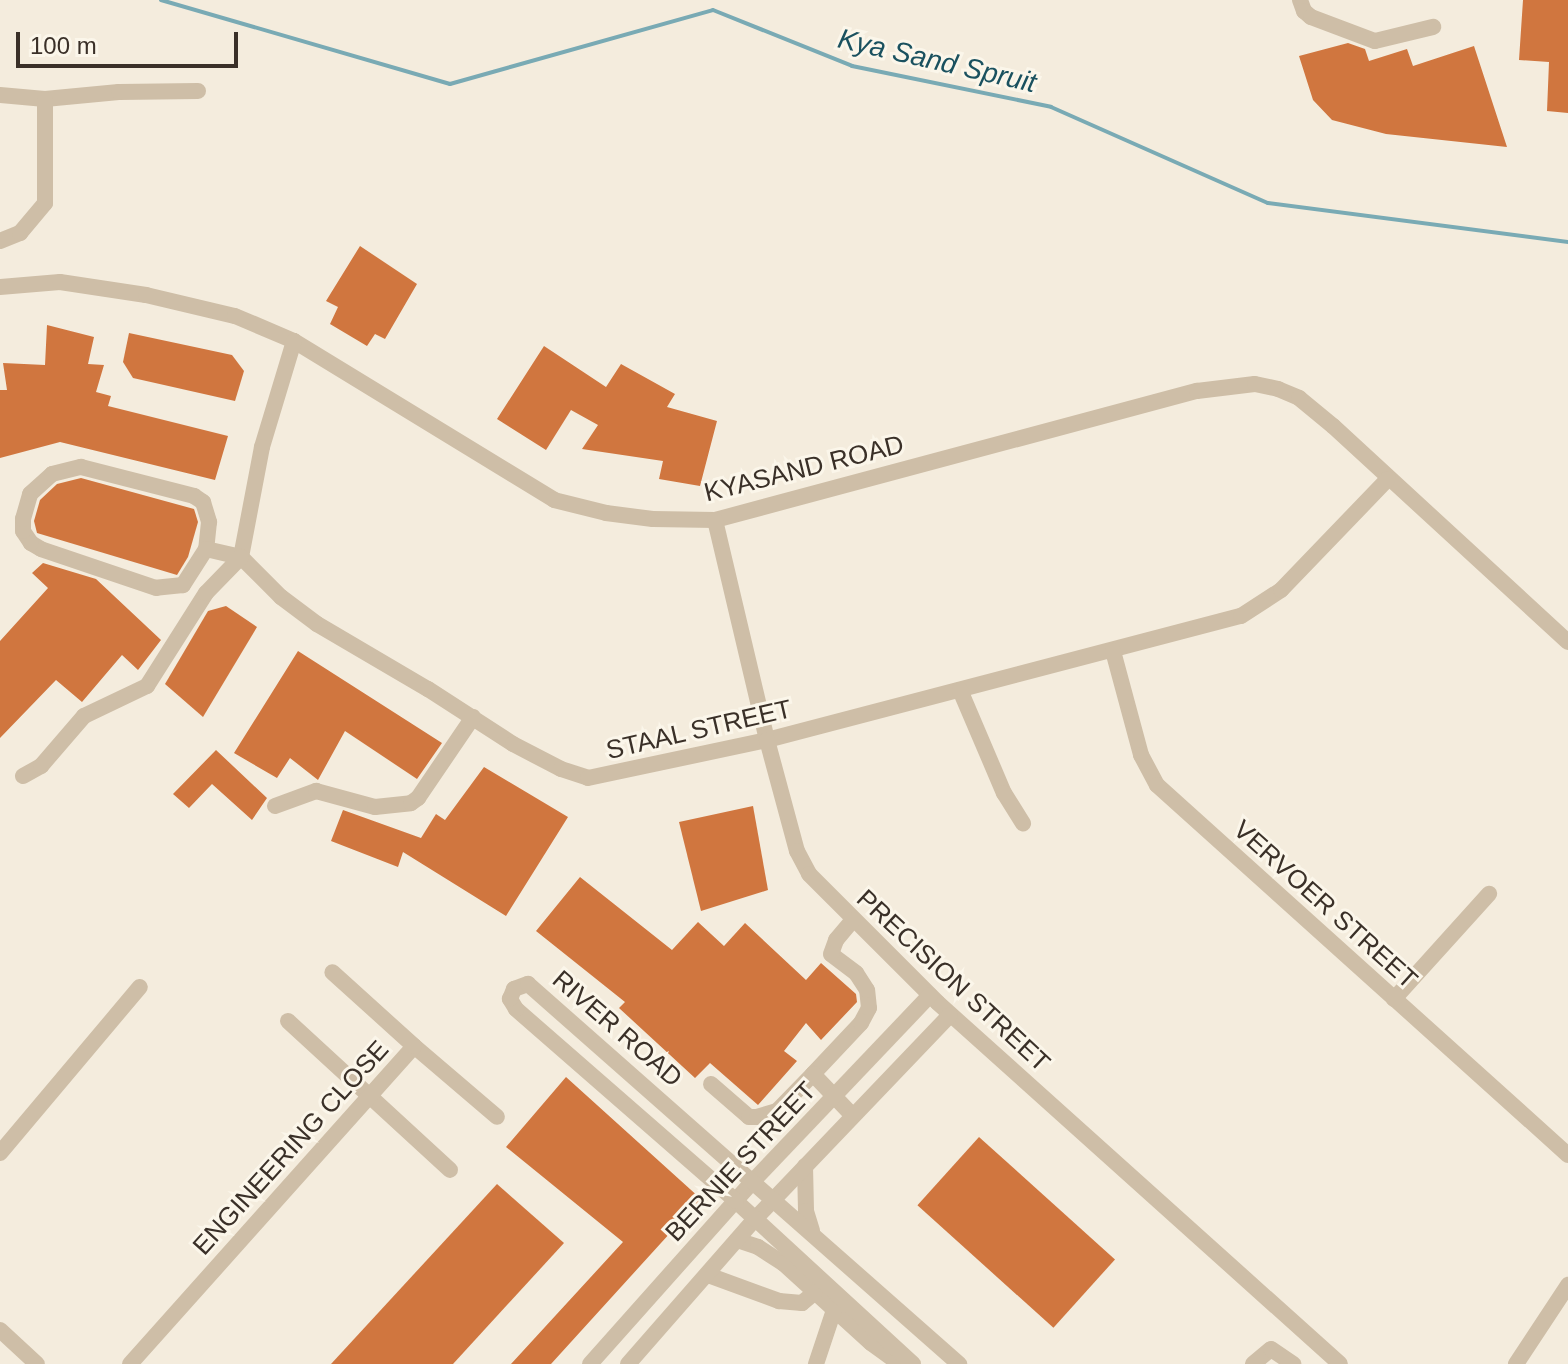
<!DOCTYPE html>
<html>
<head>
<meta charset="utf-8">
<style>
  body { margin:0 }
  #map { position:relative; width:1568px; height:1364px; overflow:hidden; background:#f4ecdd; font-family:Arial,sans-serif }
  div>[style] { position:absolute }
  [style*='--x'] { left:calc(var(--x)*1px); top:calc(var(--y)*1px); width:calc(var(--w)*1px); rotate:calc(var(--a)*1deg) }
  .stream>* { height:4px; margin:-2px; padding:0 2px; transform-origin:2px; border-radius:2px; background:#79aab4 }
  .building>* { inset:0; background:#d0763f; transform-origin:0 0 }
  .minor>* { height:16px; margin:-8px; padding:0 8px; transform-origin:8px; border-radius:8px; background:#cebea7 }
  span { translate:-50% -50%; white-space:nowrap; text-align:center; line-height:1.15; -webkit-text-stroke:6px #fbf6ea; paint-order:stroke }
  .street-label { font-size:26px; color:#3a3028 }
  .water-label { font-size:28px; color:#1a515f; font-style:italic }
  .scale { position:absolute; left:16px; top:32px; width:222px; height:36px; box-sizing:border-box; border:4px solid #3a3028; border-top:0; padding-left:10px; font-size:24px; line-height:28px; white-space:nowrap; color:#3a3028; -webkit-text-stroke:6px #fbf6ea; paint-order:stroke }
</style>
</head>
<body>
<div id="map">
  <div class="stream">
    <div style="--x:161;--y:0;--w:301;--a:16.2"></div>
    <div style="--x:450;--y:84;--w:273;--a:-15.7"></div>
    <div style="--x:713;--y:10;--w:150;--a:21.9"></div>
    <div style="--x:852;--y:66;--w:203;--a:11.6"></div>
    <div style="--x:1051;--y:107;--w:237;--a:23.9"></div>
    <div style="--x:1268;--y:203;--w:303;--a:7.4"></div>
  </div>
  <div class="building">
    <div style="clip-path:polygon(1523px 0,1568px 0,1568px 113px,1547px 111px,1549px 62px,1519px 60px)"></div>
    <div style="clip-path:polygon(1348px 43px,1365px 49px,1369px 61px,1407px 49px,1413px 66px,1474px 46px,1507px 147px,1386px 134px,1332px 120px,1313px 100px,1299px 56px)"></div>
    <div style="clip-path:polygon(360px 246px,417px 284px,385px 339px,375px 334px,367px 346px,330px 324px,338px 307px,326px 301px)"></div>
    <div style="clip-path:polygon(47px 325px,94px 337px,88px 364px,104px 365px,96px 392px,111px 396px,108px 406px,228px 436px,215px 480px,60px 442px,0 458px,0 390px,7px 390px,3px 363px,45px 365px)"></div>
    <div style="clip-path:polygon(129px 333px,232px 355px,244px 371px,235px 401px,133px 378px,123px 362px)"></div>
    <div style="clip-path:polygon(544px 346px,606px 387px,621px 364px,675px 394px,667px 407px,717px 421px,700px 486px,659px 479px,663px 461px,582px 449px,598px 425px,571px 410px,546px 450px,497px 419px)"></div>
    <div style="clip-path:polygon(81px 478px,194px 509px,198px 522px,188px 557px,177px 575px,37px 533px,34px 521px,40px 500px,57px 484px)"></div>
    <div style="clip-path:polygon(43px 563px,96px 579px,161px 640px,138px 670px,122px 655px,82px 702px,56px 680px,0 738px,0 641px,48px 588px,32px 573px)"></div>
    <div style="clip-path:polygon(226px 606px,257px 627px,203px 717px,165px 684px,208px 611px)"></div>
    <div style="clip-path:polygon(298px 651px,442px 743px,417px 779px,345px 731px,318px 780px,290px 758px,277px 778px,234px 753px)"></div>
    <div style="clip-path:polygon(216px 750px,267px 798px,252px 820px,212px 784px,189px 808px,173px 794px)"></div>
    <div style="clip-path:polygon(484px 767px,568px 817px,506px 916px,403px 852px,398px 867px,331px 841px,343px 810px,421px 838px,436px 814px,445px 820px)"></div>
    <div style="clip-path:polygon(753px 806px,768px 890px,701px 911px,679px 822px)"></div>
    <div style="clip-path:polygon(580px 877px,672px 950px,698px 922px,724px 946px,745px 923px,806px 980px,821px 963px,856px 994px,857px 1002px,821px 1040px,806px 1023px,784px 1051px,797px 1061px,758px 1105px,710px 1063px,695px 1078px,619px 1008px,625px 1002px,536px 931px)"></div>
    <div style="clip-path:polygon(566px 1077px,701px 1199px,551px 1364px,511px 1364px,623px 1242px,506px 1147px)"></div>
    <div style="left:979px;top:1137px;width:183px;height:92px;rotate:42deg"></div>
    <div style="clip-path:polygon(497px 1184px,564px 1243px,453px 1364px,331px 1364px)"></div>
  </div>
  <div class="minor">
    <div style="--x:1300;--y:0;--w:12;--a:70"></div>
    <div style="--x:1304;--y:11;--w:9;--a:41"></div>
    <div style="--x:1311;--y:17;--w:68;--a:20.6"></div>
    <div style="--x:1375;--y:41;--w:60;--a:-13.6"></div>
    <div style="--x:0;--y:95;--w:45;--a:5.1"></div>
    <div style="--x:45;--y:99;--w:74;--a:-5.4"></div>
    <div style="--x:119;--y:92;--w:79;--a:-0.7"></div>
    <div style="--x:0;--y:241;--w:22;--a:-22"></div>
    <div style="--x:20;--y:233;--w:39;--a:-50"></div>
    <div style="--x:45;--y:203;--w:104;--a:-90"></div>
    <div style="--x:0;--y:287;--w:60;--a:-4.8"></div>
    <div style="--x:60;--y:282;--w:87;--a:8.6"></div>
    <div style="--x:146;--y:295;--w:91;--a:13.3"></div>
    <div style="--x:235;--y:316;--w:64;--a:23"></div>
    <div style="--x:294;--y:341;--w:305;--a:31.4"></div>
    <div style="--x:554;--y:500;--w:54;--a:14"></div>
    <div style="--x:606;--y:513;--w:47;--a:7.3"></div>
    <div style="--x:653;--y:519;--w:62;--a:0.9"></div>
    <div style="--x:715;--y:520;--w:499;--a:-15"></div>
    <div style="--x:1197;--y:391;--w:58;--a:-6.9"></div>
    <div style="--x:1255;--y:384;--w:24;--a:12"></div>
    <div style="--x:1278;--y:389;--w:23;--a:23"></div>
    <div style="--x:1299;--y:398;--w:44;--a:39.5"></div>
    <div style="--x:1333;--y:426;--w:319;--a:42.6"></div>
    <div style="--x:294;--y:341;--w:111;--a:106.8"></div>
    <div style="--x:262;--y:447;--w:112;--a:100.8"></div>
    <div style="--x:241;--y:557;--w:57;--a:45"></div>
    <div style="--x:281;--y:597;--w:45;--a:36.9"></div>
    <div style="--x:317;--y:624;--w:129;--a:30.4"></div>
    <div style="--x:428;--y:689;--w:101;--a:32.9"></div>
    <div style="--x:513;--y:744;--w:54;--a:27.5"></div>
    <div style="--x:561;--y:769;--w:28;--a:18"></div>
    <div style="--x:588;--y:778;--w:183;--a:-12"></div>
    <div style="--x:767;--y:740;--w:490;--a:-14.7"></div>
    <div style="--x:1241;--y:616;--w:48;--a:-33"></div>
    <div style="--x:1281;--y:590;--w:154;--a:-46.1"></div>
    <div style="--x:81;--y:467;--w:117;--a:14.4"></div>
    <div style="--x:194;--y:496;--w:11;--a:34"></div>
    <div style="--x:203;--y:502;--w:21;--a:73"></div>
    <div style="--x:209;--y:522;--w:27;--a:96"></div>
    <div style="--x:206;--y:549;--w:43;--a:122.6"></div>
    <div style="--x:183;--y:585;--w:27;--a:174"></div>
    <div style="--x:156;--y:588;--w:121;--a:-161.3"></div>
    <div style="--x:41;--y:549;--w:12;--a:-149"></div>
    <div style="--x:31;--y:543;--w:14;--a:-124"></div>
    <div style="--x:23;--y:531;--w:12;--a:-90"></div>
    <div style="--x:23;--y:519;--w:26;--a:-74"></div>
    <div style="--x:30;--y:494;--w:30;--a:-42"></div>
    <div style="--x:52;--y:474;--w:30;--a:-14"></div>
    <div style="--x:715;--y:520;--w:226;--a:76.7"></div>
    <div style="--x:767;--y:740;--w:115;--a:74.9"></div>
    <div style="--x:797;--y:851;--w:26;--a:62"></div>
    <div style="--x:809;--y:874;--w:182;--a:45"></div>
    <div style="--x:938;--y:1003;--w:540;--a:41.92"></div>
    <div style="--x:206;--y:549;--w:36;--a:13"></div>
    <div style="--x:1113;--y:651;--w:108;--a:74.9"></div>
    <div style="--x:1141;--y:755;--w:34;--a:62"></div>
    <div style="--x:1157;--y:785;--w:553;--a:41.99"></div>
    <div style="--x:960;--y:690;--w:112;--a:66.9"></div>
    <div style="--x:1004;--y:793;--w:36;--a:58"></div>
    <div style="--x:23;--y:776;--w:21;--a:-29"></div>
    <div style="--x:41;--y:766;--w:66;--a:-49.3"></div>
    <div style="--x:84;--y:716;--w:70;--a:-25.5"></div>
    <div style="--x:147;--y:686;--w:110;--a:-57.6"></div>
    <div style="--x:206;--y:593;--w:50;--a:-45.8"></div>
    <div style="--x:275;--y:806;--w:44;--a:-20.1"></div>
    <div style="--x:316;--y:791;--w:61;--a:15.2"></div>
    <div style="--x:375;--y:807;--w:36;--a:-6"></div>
    <div style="--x:411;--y:803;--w:9;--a:-36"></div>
    <div style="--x:418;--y:798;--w:98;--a:-55.8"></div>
    <div style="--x:1394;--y:999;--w:142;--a:-47.9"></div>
    <div style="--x:288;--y:1021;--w:220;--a:42.6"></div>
    <div style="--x:414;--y:1046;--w:109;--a:40.5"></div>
    <div style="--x:813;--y:1074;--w:70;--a:-46.7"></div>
    <div style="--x:861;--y:1023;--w:17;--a:-62"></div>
    <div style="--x:869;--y:1008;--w:18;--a:-96"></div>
    <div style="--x:867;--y:990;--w:20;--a:-123"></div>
    <div style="--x:856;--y:973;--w:31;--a:-143"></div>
    <div style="--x:831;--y:954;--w:15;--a:-70"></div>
    <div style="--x:836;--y:940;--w:26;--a:-50"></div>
    <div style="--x:711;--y:1084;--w:50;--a:41"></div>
    <div style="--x:749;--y:1117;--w:8;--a:0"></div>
    <div style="--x:757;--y:1117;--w:21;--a:-17"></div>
    <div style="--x:777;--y:1111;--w:52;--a:-45.8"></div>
    <div style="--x:813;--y:1074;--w:58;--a:46.4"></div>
    <div style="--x:0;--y:1153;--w:217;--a:-49.9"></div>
    <div style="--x:805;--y:1166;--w:45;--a:88.7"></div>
    <div style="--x:806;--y:1211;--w:21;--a:73"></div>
    <div style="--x:737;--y:1240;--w:22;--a:18"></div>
    <div style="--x:758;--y:1247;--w:30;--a:33"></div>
    <div style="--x:783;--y:1263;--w:119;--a:42.3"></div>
    <div style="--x:871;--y:1343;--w:36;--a:36"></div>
    <div style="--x:708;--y:1275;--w:76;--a:20.1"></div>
    <div style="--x:779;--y:1301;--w:23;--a:5"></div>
    <div style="--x:802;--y:1303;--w:17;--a:-40"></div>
    <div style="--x:0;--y:1330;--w:50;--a:42.6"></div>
    <div style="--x:130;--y:1364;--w:426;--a:-48.2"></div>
    <div style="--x:414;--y:1046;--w:110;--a:-137.9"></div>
    <div style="--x:590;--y:1364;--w:246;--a:-48.3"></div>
    <div style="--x:754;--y:1180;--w:255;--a:-46.4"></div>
    <div style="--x:628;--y:1364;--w:193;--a:-48.8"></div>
    <div style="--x:755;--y:1219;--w:282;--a:-46.3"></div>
    <div style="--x:816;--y:1364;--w:57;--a:-71.6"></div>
    <div style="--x:913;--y:1364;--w:241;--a:-137.4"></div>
    <div style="--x:736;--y:1201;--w:292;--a:-138.9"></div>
    <div style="--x:516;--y:1009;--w:12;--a:-121"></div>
    <div style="--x:510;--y:999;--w:11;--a:-68"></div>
    <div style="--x:514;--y:989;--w:15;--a:-20"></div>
    <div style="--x:528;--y:984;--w:575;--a:41.4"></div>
    <div style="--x:1253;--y:1364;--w:23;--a:-40"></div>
    <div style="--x:1271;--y:1349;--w:27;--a:34"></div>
    <div style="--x:1516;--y:1364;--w:95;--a:-56.6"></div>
  </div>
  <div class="street-label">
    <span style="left:804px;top:469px;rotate:-14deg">KYASAND ROAD</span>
    <span style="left:699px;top:730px;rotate:-13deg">STAAL STREET</span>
    <span style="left:1325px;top:905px;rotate:42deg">VERVOER STREET</span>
    <span style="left:953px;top:981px;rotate:43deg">PRECISION STREET</span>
    <span style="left:617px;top:1029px;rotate:41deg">RIVER ROAD</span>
    <span style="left:291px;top:1148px;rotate:-48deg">ENGINEERING CLOSE</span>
    <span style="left:741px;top:1162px;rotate:-47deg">BERNIE STREET</span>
  </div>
  <div class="water-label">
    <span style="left:937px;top:61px;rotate:13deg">Kya Sand Spruit</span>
  </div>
  <div class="scale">100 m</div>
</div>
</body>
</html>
